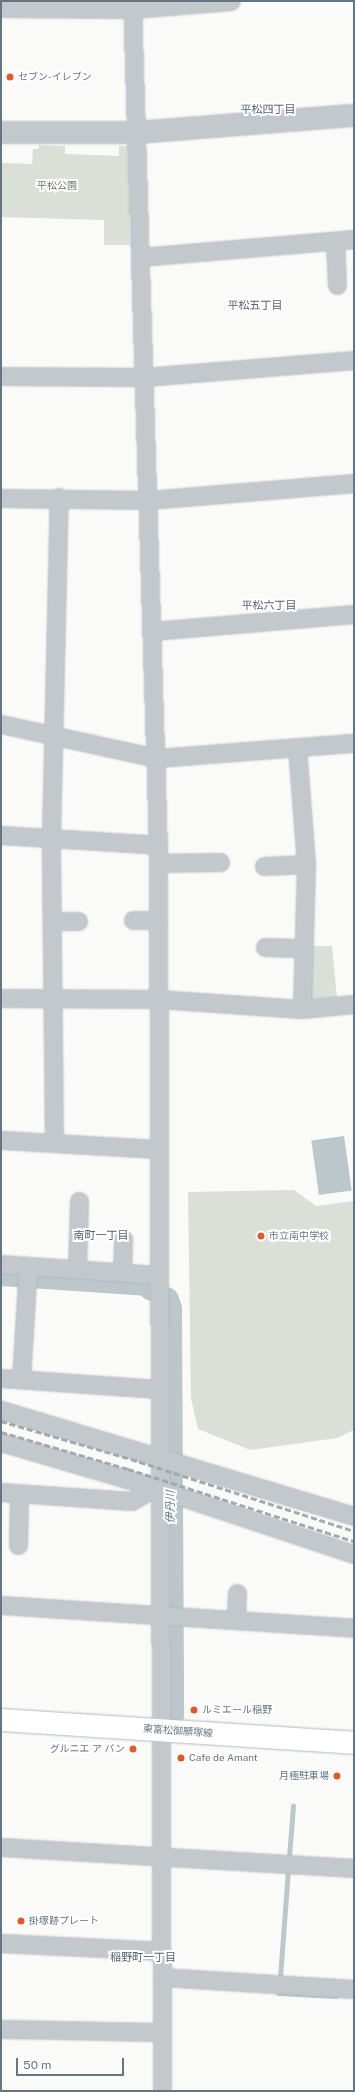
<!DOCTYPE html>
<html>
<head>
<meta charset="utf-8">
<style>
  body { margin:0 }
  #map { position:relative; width:355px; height:2092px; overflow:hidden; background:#fafaf8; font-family:"Public Sans","Noto Sans JP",sans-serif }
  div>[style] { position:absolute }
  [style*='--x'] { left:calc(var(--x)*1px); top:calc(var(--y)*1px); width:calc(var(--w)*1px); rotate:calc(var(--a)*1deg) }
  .green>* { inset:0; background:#dadfd7 }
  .water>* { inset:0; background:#bbc7cb; transform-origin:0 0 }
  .stream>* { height:4.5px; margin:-2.25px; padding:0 2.25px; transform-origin:2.25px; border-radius:2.25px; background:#bbc7cb }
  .river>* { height:26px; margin:-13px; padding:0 13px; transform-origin:13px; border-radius:13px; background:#bbc7cb }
  .roads { filter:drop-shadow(0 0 1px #b3babf) drop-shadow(0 0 1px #b3babf) }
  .minor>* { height:17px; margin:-8.5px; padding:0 8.5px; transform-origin:8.5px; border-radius:8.5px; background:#c3c8cc }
  .tertiary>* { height:21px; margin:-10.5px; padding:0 10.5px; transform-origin:10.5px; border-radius:10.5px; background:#c3c8cc }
  .secondary>* { height:22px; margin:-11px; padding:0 11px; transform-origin:11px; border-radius:11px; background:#fff }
  .rail>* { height:3px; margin-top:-1.5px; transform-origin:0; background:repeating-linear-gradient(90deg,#a2aab0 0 6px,transparent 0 9px) }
  .dots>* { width:11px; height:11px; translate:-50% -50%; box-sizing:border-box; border:2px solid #fff; border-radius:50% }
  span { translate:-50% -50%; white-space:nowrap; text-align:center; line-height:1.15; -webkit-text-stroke:4px #fff; paint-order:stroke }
  .poi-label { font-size:10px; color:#657683 }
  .left { translate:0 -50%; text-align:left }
  .right { translate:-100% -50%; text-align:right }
  .park-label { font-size:10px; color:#687a64 }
  .street-label { font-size:10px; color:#657683 }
  .neighbourhood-label { font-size:11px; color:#57646e }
  .water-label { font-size:11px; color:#60757c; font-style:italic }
  .frame { position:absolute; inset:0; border:2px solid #657683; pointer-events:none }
  .scale { position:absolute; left:16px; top:2058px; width:108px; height:18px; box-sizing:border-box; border:2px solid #657683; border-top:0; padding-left:5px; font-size:12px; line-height:14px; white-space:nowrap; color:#657683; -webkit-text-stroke:3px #fff; paint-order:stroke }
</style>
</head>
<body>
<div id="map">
  <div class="green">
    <div style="clip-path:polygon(39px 145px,65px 146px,65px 154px,119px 156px,119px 146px,127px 146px,131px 151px,129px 245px,104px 245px,104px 220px,1px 217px,1px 163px,32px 164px,33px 149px,39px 149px)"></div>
    <div style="clip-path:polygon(311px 946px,332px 946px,337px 998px,311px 999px,307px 991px)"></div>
    <div style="clip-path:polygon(294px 1190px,316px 1206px,354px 1201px,354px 1430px,337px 1438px,250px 1450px,198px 1429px,191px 1399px,188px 1192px)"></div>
  </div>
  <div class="water">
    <div style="left:344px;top:1136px;width:55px;height:33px;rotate:82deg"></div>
  </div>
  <div class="stream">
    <div style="--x:289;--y:1857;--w:51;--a:-85.5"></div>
    <div style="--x:280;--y:1978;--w:108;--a:-85.8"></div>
    <div style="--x:279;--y:1990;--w:3;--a:90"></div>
    <div style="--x:279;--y:1993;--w:57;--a:3"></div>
  </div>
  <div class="river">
    <div style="--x:1;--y:1273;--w:145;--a:3.9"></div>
    <div style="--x:146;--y:1283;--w:8;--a:40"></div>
    <div style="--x:166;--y:1300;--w:9;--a:72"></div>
    <div style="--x:169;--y:1309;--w:406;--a:89.7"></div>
  </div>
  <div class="roads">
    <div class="minor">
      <div style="--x:132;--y:1;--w:844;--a:88.24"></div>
      <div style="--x:158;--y:845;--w:1246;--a:89.82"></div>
      <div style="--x:1;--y:8;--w:132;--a:0.4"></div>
      <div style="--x:133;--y:9;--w:98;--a:-4.7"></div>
      <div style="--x:335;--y:241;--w:44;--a:87.4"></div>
      <div style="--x:140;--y:257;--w:215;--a:-4.8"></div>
      <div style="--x:1;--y:376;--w:143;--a:0.4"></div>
      <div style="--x:144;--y:377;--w:211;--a:-4.6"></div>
      <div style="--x:1;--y:498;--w:147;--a:0.8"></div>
      <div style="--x:148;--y:500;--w:207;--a:-4.7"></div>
      <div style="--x:152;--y:631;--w:203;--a:-4.8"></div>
      <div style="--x:1;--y:724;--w:160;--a:12.3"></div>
      <div style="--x:157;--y:758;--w:198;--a:-4.4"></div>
      <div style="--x:297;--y:747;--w:117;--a:85.6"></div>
      <div style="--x:306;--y:864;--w:145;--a:91.6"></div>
      <div style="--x:1;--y:835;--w:157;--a:3.6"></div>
      <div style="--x:158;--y:863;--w:62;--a:-0.9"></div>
      <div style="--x:264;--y:866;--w:42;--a:-2.7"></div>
      <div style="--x:133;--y:920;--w:25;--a:0"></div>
      <div style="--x:53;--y:921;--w:25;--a:0"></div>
      <div style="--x:265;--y:947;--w:38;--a:2"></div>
      <div style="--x:1;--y:998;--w:157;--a:0.4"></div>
      <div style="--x:158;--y:999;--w:144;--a:4"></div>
      <div style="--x:302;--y:1009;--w:52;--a:-5.5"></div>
      <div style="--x:1;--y:1140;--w:157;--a:3.3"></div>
      <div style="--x:54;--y:1143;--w:306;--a:-90.6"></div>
      <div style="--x:51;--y:837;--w:340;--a:-88.7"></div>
      <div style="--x:1;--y:1264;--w:157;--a:4"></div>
      <div style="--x:77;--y:1269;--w:68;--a:-88.3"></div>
      <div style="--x:122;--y:1272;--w:33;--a:-88"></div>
      <div style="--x:1;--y:1378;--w:158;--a:4"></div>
      <div style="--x:21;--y:1379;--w:113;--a:-86.5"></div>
      <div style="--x:1;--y:1410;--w:369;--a:16.7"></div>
      <div style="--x:1;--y:1442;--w:142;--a:16.4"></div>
      <div style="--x:137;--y:1482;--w:229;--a:18.4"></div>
      <div style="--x:1;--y:1492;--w:131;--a:3.9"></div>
      <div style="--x:132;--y:1501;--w:26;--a:-31"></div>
      <div style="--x:18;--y:1545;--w:52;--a:-88.9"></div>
      <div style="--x:1;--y:1605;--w:354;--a:3.7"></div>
      <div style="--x:236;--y:1620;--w:27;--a:-88"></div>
      <div style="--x:1;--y:1847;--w:354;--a:3.4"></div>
      <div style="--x:1;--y:1943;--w:161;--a:2.8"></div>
      <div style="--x:162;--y:1977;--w:192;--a:3.6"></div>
      <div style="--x:1;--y:2029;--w:161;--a:1.1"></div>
    </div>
    <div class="tertiary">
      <div style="--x:1;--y:132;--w:135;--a:0"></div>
      <div style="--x:136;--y:132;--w:219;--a:-4.5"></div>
    </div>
    <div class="secondary">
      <div style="--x:1;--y:1720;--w:354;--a:3.7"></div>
    </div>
  </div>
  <div class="rail">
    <div style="--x:1;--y:1421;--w:135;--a:16.3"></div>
    <div style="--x:131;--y:1459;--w:234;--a:17.9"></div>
    <div style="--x:1;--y:1432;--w:132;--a:16.2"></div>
    <div style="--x:128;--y:1469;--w:237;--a:17.7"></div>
  </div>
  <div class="dots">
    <div style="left:10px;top:77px;background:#e4572e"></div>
    <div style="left:261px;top:1236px;background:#e4572e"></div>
    <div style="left:194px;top:1710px;background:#e4572e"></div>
    <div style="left:133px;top:1749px;background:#e4572e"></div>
    <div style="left:181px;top:1758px;background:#e4572e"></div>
    <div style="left:337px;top:1776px;background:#e4572e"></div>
    <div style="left:21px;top:1921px;background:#e4572e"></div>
  </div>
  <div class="poi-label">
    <span class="left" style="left:18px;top:77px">セブン-イレブン</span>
    <span class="left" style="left:269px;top:1236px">市立南中学校</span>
    <span class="left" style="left:202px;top:1710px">ルミエール稲野</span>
    <span class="right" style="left:125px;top:1749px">グルニエ ア パン</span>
    <span class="left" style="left:189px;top:1758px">Cafe de Amant</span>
    <span class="right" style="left:329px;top:1776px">月極駐車場</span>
    <span class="left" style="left:29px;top:1921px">掛塚跡プレート</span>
  </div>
  <div class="park-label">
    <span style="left:57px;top:186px">平松公園</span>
  </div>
  <div class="street-label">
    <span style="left:178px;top:1731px;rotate:4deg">東富松御願塚線</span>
  </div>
  <div class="neighbourhood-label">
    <span style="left:268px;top:109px">平松四丁目</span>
    <span style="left:255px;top:305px">平松五丁目</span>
    <span style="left:269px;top:605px">平松六丁目</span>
    <span style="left:101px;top:1235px">南町一丁目</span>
    <span style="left:143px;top:1957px">稲野町一丁目</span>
  </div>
  <div class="water-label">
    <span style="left:170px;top:1507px;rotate:-90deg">伊丹川</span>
  </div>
  <div class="frame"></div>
  <div class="scale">50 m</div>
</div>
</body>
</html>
